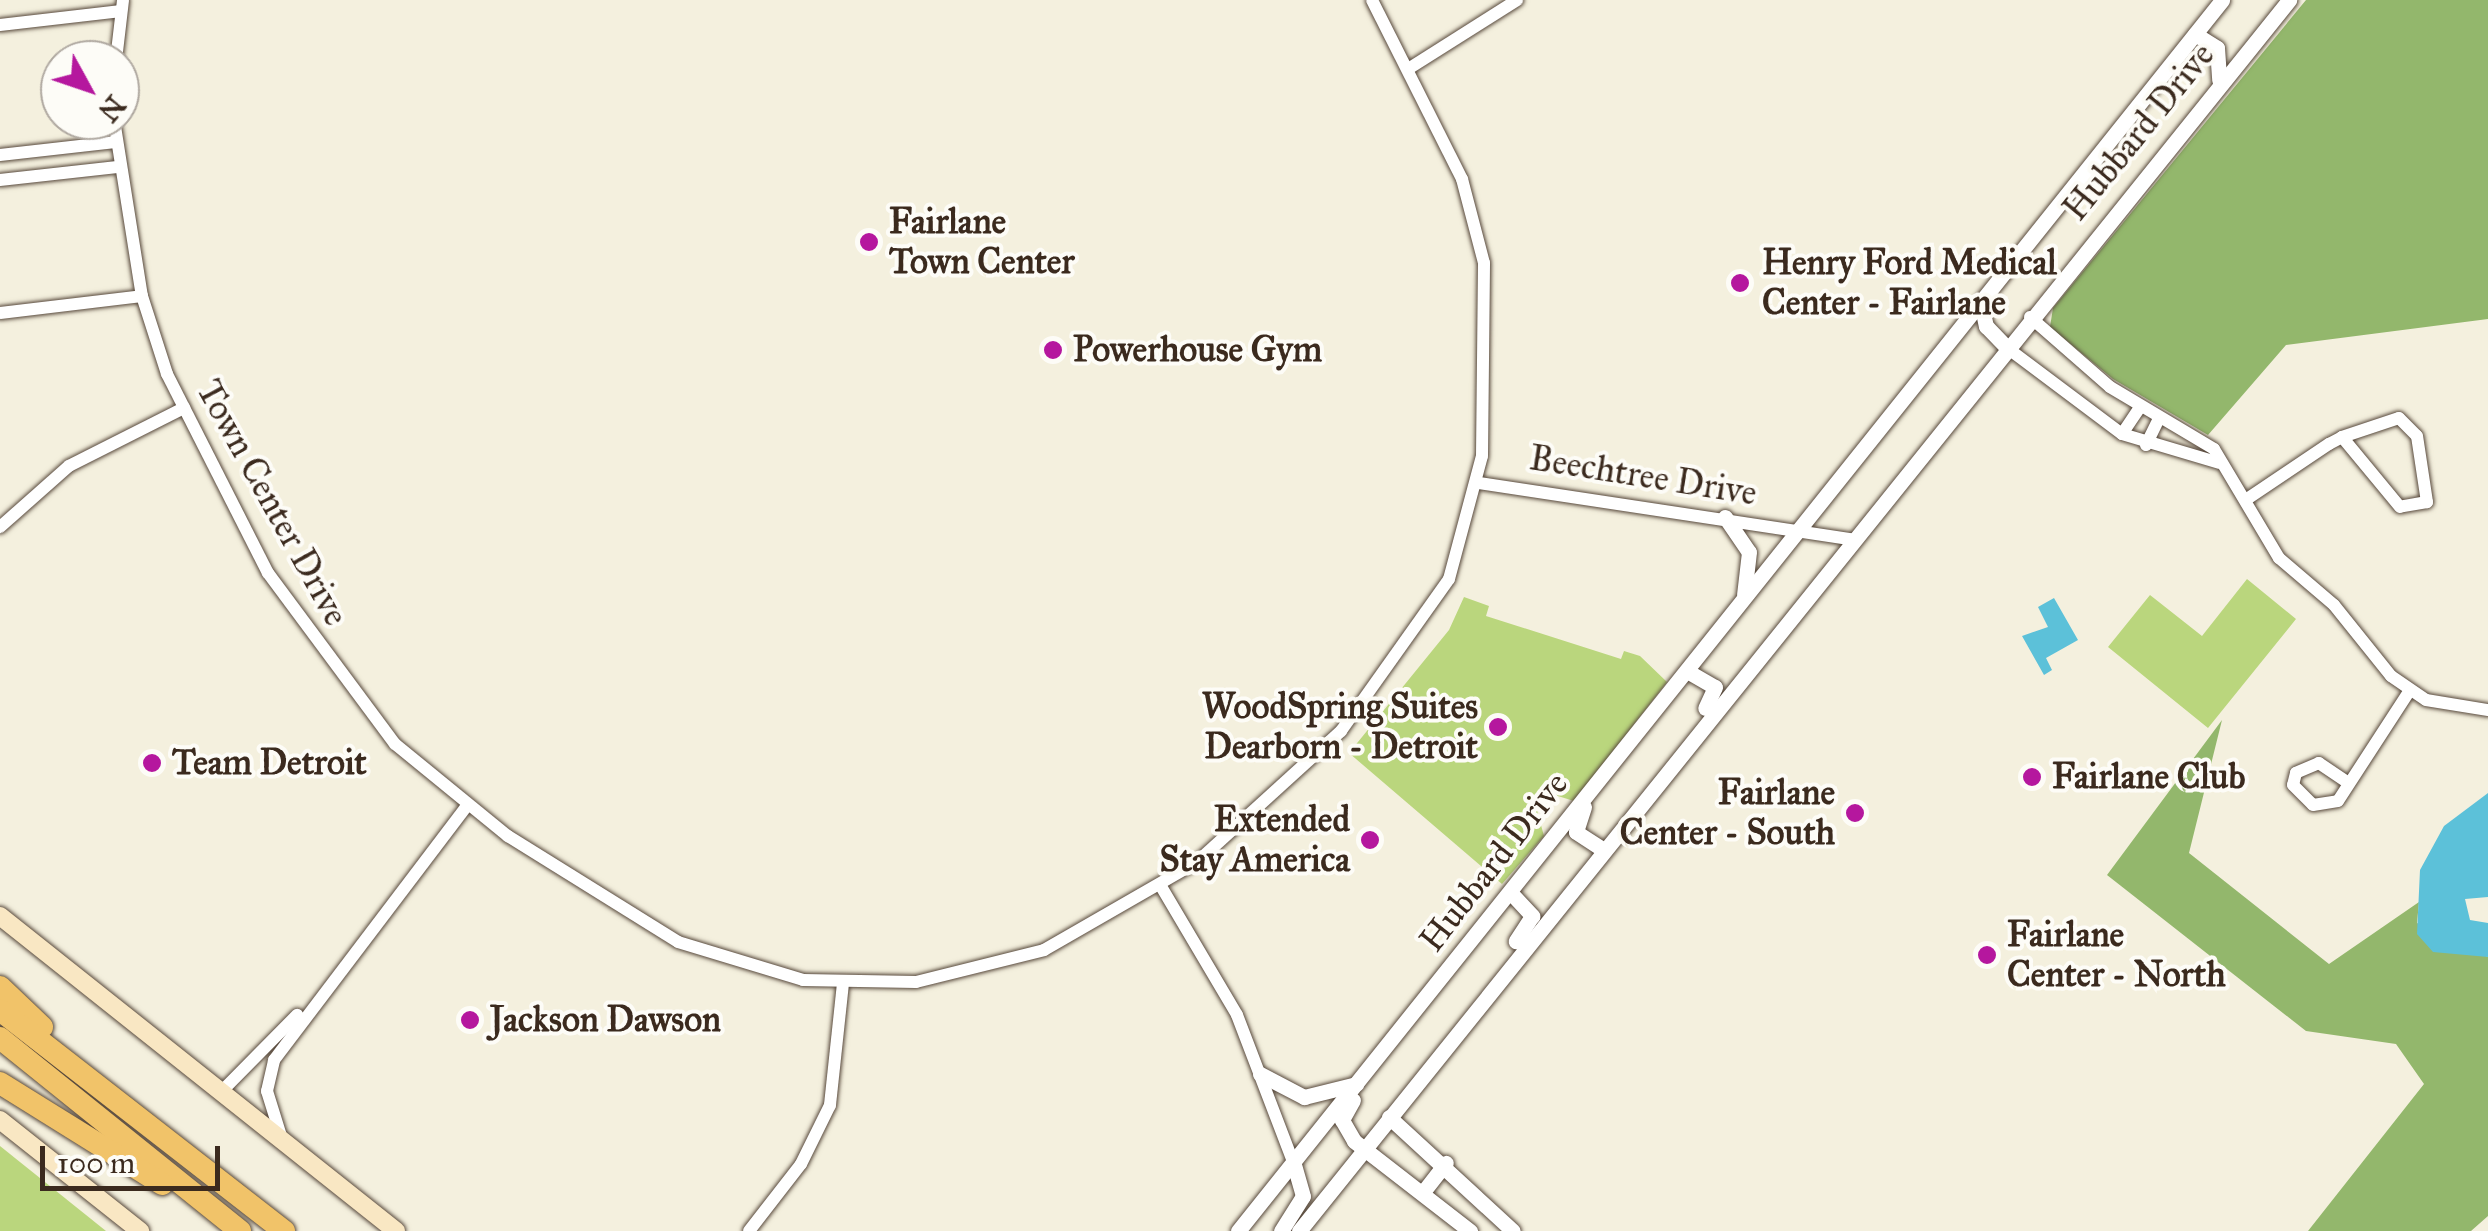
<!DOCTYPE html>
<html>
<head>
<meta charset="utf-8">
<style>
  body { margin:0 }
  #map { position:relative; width:2488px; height:1231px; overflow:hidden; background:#f4f0de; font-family:"IM FELL Great Primer",serif }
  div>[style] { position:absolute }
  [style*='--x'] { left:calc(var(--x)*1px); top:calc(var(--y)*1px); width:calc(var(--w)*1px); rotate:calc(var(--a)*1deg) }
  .green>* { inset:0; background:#bad67d }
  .forest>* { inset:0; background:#93b76c }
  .water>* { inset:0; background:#5cc1d9 }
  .roads { filter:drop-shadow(0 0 2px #57483b) drop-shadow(0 0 2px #57483b) }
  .minor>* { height:12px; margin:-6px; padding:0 6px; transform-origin:6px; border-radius:6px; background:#fff }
  .tertiary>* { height:15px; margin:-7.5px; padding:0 7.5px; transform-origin:7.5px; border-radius:7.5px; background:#fff }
  .secondary>* { height:18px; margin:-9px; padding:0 9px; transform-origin:9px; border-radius:9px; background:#f9e7c3 }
  .motorway>* { height:22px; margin:-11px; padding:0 11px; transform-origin:11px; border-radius:11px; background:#f1c369 }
  .dots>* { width:28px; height:28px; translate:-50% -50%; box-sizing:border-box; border:5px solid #fdfcf7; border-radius:50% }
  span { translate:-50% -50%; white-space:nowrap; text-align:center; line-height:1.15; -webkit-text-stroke:8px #fdfcf7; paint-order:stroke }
  .street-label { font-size:35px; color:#3b2a1e }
  .poi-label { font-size:35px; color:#3b2a1e; font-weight:700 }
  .left { translate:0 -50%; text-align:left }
  .right { translate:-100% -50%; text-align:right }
  .north { position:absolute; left:40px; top:40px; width:100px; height:100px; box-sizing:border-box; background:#fdfcf7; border:2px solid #afa8a0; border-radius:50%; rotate:130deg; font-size:28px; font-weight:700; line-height:40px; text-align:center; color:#3b2a1e }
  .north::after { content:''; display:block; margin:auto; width:35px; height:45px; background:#b5179e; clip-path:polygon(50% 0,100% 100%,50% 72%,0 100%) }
  .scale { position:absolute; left:40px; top:1146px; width:180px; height:45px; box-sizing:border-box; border:5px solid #3b2a1e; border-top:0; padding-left:12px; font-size:30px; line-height:35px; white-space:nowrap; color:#3b2a1e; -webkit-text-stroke:8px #fdfcf7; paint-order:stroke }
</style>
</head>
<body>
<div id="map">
  <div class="green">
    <div style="clip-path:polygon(2247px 579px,2296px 619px,2208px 728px,2108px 647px,2150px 595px,2202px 636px)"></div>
    <div style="clip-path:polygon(1464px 597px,1489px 606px,1486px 616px,1621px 659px,1624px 651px,1640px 656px,1667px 682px,1574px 801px,1548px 793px,1536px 807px,1544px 836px,1502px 884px,1349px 753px,1449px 630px)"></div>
    <div style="clip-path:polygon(0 1146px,106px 1231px,0 1231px)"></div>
  </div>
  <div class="forest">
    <div style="clip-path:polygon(2306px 0,2488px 0,2488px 319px,2286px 345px,2208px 435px,2113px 379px,2050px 327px,2053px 308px)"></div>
    <div style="clip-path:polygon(2222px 720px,2189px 853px,2329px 964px,2419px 902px,2417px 923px,2488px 957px,2488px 1216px,2471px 1231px,2308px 1231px,2424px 1084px,2396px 1044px,2306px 1031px,2107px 875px)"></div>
  </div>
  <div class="water">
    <div style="clip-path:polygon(2054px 598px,2078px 640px,2046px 658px,2052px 670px,2044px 675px,2022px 636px,2048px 627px,2038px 607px)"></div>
    <div style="clip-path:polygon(2488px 793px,2488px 897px,2465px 899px,2470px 920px,2488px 923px,2488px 957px,2433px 952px,2417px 934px,2420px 870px,2444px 826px)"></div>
  </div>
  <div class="roads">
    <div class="minor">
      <div style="--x:0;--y:25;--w:122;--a:-6.6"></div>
      <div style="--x:116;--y:60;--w:60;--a:-83.3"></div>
      <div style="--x:1408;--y:69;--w:129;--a:-32.3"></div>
      <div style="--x:114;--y:120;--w:178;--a:81"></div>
      <div style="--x:142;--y:296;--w:82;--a:72.2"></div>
      <div style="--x:167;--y:374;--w:223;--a:63.1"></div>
      <div style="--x:268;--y:573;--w:213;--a:53.4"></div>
      <div style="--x:395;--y:744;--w:146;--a:39.2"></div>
      <div style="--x:508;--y:836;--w:200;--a:31.9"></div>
      <div style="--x:678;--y:942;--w:131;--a:16.9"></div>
      <div style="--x:803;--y:980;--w:113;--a:1"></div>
      <div style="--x:916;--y:982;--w:132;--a:-14"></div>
      <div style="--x:1044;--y:950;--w:177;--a:-29.9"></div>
      <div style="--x:1197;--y:862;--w:195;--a:-42.3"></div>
      <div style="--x:1341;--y:731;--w:186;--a:-54.6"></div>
      <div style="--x:1449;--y:579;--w:127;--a:-75"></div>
      <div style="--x:1482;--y:456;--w:193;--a:-89.4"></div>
      <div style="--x:1484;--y:263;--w:87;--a:-104.7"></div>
      <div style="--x:1462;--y:179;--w:200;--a:-116.7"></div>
      <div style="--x:0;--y:155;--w:116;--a:-6.4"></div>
      <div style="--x:0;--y:180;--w:118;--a:-6.3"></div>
      <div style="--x:0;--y:313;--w:143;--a:-6.8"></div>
      <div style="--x:2030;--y:317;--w:106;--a:41.2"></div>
      <div style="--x:2110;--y:387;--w:121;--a:30.8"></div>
      <div style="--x:2214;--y:449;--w:127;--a:59.2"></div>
      <div style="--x:2279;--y:558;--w:72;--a:40.5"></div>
      <div style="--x:2334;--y:605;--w:91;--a:51.2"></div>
      <div style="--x:2391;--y:676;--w:42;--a:34.4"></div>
      <div style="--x:2426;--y:700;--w:63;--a:9.2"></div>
      <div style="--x:2006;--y:347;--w:145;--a:36.9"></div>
      <div style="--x:2122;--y:434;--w:101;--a:16.6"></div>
      <div style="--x:2122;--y:434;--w:32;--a:-56"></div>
      <div style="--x:2146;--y:445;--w:30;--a:-64"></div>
      <div style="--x:1479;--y:483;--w:376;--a:8.6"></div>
      <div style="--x:2247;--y:499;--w:99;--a:-33.9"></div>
      <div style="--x:2329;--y:444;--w:15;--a:-28"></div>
      <div style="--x:2342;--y:437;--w:60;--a:-18.4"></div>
      <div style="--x:2399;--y:418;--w:25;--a:45"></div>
      <div style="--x:2417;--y:436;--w:67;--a:81.4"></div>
      <div style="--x:2427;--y:502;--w:27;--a:170"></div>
      <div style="--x:2400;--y:507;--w:91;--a:-129.6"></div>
      <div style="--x:0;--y:527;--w:92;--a:-41.5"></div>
      <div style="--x:69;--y:466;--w:129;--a:-26.8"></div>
      <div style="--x:2347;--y:782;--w:34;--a:-146"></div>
      <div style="--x:2319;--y:763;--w:25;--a:157"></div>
      <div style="--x:2296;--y:773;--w:12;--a:104"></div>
      <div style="--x:2293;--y:785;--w:28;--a:45"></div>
      <div style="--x:2313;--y:805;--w:25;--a:-9"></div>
      <div style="--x:2338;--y:801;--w:132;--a:-57"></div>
      <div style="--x:1162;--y:888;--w:147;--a:59.4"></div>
      <div style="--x:1237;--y:1015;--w:157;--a:69.1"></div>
      <div style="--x:220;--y:1093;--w:110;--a:-45.4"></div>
      <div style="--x:281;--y:1136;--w:47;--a:-107.3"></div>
      <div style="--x:267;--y:1091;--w:32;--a:-77"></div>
      <div style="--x:274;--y:1060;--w:319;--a:-52.8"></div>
      <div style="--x:749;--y:1231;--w:85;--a:-52.2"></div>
      <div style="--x:801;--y:1164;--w:66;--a:-63.8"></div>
      <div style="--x:830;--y:1105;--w:122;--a:-83.9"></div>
    </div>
    <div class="tertiary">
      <div style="--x:2195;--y:34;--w:26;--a:32"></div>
      <div style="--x:2217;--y:48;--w:32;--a:86"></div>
      <div style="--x:1981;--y:303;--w:24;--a:78"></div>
      <div style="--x:1986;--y:326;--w:29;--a:46"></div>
      <div style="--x:1725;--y:517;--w:42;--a:55.6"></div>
      <div style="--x:1749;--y:552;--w:43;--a:96.6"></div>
      <div style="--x:1687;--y:671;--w:32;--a:30"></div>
      <div style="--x:1715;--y:687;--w:23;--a:115"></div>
      <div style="--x:1584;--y:807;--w:26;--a:108"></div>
      <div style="--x:1576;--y:832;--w:31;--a:33"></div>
      <div style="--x:1510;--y:892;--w:33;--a:47"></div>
      <div style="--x:1532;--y:916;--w:30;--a:123"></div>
      <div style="--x:1260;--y:1074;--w:50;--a:27.6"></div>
      <div style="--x:1304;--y:1097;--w:54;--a:-14"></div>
      <div style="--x:1353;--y:1100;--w:23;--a:119"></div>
      <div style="--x:1342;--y:1120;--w:24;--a:60"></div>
      <div style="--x:1354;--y:1141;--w:147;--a:37.8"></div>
      <div style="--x:1389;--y:1117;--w:168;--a:42.6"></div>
      <div style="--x:1423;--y:1192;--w:37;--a:-52"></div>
      <div style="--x:1238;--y:1231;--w:1576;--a:-51.36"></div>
      <div style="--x:1281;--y:1231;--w:41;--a:-57.8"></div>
      <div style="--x:1303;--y:1196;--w:35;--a:-106"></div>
      <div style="--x:1299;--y:1231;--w:1580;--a:-51.19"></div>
    </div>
    <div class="secondary">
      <div style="--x:0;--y:916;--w:506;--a:38.5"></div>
      <div style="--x:0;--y:1120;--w:179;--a:38.4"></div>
    </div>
    <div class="motorway">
      <div style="--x:0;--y:987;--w:58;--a:43.6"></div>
      <div style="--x:0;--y:1010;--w:360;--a:37.9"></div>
      <div style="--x:0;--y:1038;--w:308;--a:38.8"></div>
      <div style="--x:0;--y:1083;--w:191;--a:31.9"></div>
    </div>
  </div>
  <div class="dots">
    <div style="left:869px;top:242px;background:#b5179e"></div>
    <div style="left:1740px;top:283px;background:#b5179e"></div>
    <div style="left:1053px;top:350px;background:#b5179e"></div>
    <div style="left:1498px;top:727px;background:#b5179e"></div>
    <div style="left:152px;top:763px;background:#b5179e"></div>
    <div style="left:2032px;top:777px;background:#b5179e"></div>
    <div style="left:1855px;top:813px;background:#b5179e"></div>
    <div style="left:1370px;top:840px;background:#b5179e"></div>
    <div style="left:1987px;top:955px;background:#b5179e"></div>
    <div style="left:470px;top:1020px;background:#b5179e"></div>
  </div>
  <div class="street-label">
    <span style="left:2139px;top:132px;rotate:-51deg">Hubbard Drive</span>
    <span style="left:1643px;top:476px;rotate:9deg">Beechtree Drive</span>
    <span style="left:272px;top:503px;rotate:61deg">Town Center Drive</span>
    <span style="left:1494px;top:862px;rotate:-52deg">Hubbard Drive</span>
  </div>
  <div class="poi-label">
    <span class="left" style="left:889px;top:242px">Fairlane<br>Town Center</span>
    <span class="left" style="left:1762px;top:283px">Henry Ford Medical<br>Center - Fairlane</span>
    <span class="left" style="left:1073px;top:350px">Powerhouse Gym</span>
    <span class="right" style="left:1478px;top:727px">WoodSpring Suites<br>Dearborn - Detroit</span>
    <span class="left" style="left:172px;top:763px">Team Detroit</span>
    <span class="left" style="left:2052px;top:777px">Fairlane Club</span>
    <span class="right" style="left:1835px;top:813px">Fairlane<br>Center - South</span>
    <span class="right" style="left:1350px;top:840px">Extended<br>Stay America</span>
    <span class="left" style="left:2007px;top:955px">Fairlane<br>Center - North</span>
    <span class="left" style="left:490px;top:1020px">Jackson Dawson</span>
  </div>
  <div class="north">N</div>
  <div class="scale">100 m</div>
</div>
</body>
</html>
